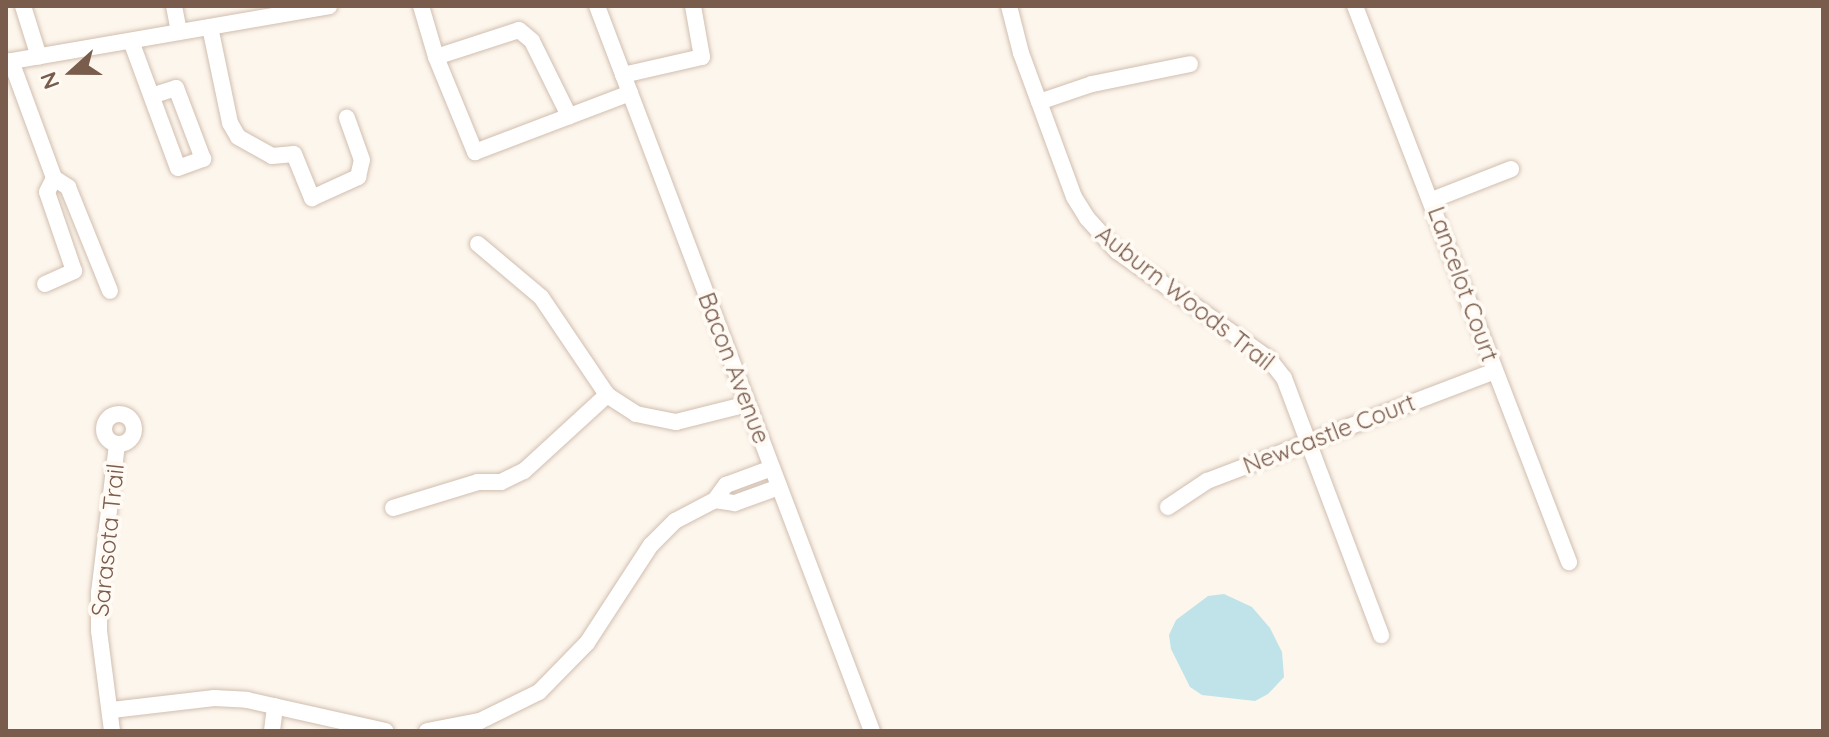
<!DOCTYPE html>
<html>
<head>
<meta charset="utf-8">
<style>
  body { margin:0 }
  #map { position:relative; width:1829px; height:737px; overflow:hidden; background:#fdf6ec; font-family:Quicksand,sans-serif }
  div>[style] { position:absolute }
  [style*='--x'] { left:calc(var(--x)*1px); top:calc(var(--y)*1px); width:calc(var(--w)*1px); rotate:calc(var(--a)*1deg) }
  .water>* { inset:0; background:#bfe3e8 }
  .roads { filter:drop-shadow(0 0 2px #d1beb0) drop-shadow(0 0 2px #d1beb0) }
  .minor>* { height:16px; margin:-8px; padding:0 8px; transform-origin:8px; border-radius:8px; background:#fff }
  .minor>.ring { margin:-8px; padding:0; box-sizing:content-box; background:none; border:16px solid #fff; border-radius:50% }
  span { translate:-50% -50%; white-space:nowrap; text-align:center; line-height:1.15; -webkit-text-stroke:8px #fffaf3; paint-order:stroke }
  .street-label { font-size:24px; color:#7a5c4d }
  .frame { position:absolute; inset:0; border:8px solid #7a5c4d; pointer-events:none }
  .north { position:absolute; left:32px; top:32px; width:80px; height:80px; -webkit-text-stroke:6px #fffaf3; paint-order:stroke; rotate:249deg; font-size:22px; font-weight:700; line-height:32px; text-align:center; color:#7a5c4d }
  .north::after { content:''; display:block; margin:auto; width:28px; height:36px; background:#7a5c4d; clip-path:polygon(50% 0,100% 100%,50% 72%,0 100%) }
</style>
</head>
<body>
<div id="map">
  <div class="water">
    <div style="clip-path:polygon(1224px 594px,1252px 607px,1270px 628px,1282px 652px,1284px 677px,1268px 694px,1255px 701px,1202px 695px,1190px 687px,1171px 649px,1169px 635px,1176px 620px,1208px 596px)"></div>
  </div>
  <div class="roads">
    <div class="minor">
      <div style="--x:23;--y:6;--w:53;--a:72.6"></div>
      <div style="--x:174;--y:6;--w:26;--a:79"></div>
      <div style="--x:421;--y:6;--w:53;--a:73.6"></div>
      <div style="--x:436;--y:57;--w:103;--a:67.7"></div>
      <div style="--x:475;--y:152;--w:166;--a:-20.8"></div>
      <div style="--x:597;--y:6;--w:775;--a:69.23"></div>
      <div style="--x:1009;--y:6;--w:49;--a:75.7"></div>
      <div style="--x:1021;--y:53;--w:153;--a:69.8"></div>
      <div style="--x:1074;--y:197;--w:25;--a:58"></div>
      <div style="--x:1087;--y:218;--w:45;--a:47.7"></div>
      <div style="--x:1117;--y:251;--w:186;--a:35.4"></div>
      <div style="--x:1269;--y:359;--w:24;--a:52"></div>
      <div style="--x:1284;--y:378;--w:275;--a:69.3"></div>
      <div style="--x:1355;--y:6;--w:596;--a:68.95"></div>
      <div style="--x:210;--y:27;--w:98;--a:78.2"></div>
      <div style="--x:230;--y:123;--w:16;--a:60"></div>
      <div style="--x:238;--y:137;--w:39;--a:29"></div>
      <div style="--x:272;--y:156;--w:22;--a:-5"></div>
      <div style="--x:294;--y:154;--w:48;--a:67.8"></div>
      <div style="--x:312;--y:198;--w:51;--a:-24.5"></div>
      <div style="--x:358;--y:177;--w:17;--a:-77"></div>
      <div style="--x:362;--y:160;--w:45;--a:-109.7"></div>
      <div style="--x:131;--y:41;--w:135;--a:69.7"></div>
      <div style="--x:178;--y:168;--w:27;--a:-20"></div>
      <div style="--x:203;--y:159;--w:76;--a:-110.8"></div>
      <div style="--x:176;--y:88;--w:25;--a:162"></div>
      <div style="--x:436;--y:57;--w:87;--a:-18"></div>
      <div style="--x:519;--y:30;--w:17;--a:40"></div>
      <div style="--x:532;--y:41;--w:84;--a:63.7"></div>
      <div style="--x:11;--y:61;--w:125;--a:69.8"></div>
      <div style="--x:54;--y:178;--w:17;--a:33"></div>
      <div style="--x:68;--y:187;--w:112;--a:68"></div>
      <div style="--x:6;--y:62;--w:328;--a:-9.8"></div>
      <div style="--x:623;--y:75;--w:81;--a:-12.8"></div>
      <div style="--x:702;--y:57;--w:52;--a:-100"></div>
      <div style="--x:1039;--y:102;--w:56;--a:-18.8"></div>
      <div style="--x:1092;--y:84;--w:100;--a:-11.5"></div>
      <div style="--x:1432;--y:200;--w:85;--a:-21.4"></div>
      <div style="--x:478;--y:244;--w:82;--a:40.1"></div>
      <div style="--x:541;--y:297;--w:118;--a:56"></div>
      <div style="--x:607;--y:395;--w:35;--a:33"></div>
      <div style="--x:636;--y:414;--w:41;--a:11.3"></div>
      <div style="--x:676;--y:422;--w:74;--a:-14"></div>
      <div style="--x:45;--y:284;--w:32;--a:-24"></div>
      <div style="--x:74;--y:271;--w:83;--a:-108.9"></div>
      <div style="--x:47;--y:192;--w:16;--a:-63"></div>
      <div class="ring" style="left:104px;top:414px;width:14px;height:14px"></div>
      <div style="--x:715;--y:500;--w:19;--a:-54"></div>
      <div style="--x:726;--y:485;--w:49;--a:-20.3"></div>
      <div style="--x:1168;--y:507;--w:47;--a:-33.7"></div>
      <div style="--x:1207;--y:481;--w:308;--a:-20.9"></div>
      <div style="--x:393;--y:508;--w:89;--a:-17"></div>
      <div style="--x:478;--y:482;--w:23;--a:0"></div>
      <div style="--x:501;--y:482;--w:25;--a:-26"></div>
      <div style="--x:524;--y:471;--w:113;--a:-42.5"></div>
      <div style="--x:112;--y:710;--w:103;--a:-6.7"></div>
      <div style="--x:214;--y:698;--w:33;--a:3"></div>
      <div style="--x:247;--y:700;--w:142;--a:12.6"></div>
      <div style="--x:112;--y:731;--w:101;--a:-97.4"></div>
      <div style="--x:99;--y:631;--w:38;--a:-90"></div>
      <div style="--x:99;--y:593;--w:150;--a:-83.1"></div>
      <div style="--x:272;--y:731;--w:25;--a:-83"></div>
      <div style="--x:427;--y:731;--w:54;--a:-10.7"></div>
      <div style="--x:480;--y:721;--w:66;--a:-26.2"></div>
      <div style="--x:539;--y:692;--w:69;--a:-45.6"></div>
      <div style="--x:587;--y:643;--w:117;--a:-56.9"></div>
      <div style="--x:651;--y:545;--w:34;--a:-45"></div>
      <div style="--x:675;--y:521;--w:45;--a:-27.7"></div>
      <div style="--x:715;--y:500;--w:20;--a:9"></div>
      <div style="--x:735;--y:503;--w:47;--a:-20"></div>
    </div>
  </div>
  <div class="street-label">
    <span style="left:1463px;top:284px;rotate:70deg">Lancelot Court</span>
    <span style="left:1185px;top:298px;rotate:38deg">Auburn Woods Trail</span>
    <span style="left:734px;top:368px;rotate:69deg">Bacon Avenue</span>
    <span style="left:1329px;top:434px;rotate:-21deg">Newcastle Court</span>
    <span style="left:108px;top:540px;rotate:-84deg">Sarasota Trail</span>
  </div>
  <div class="frame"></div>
  <div class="north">N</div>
</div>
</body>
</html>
